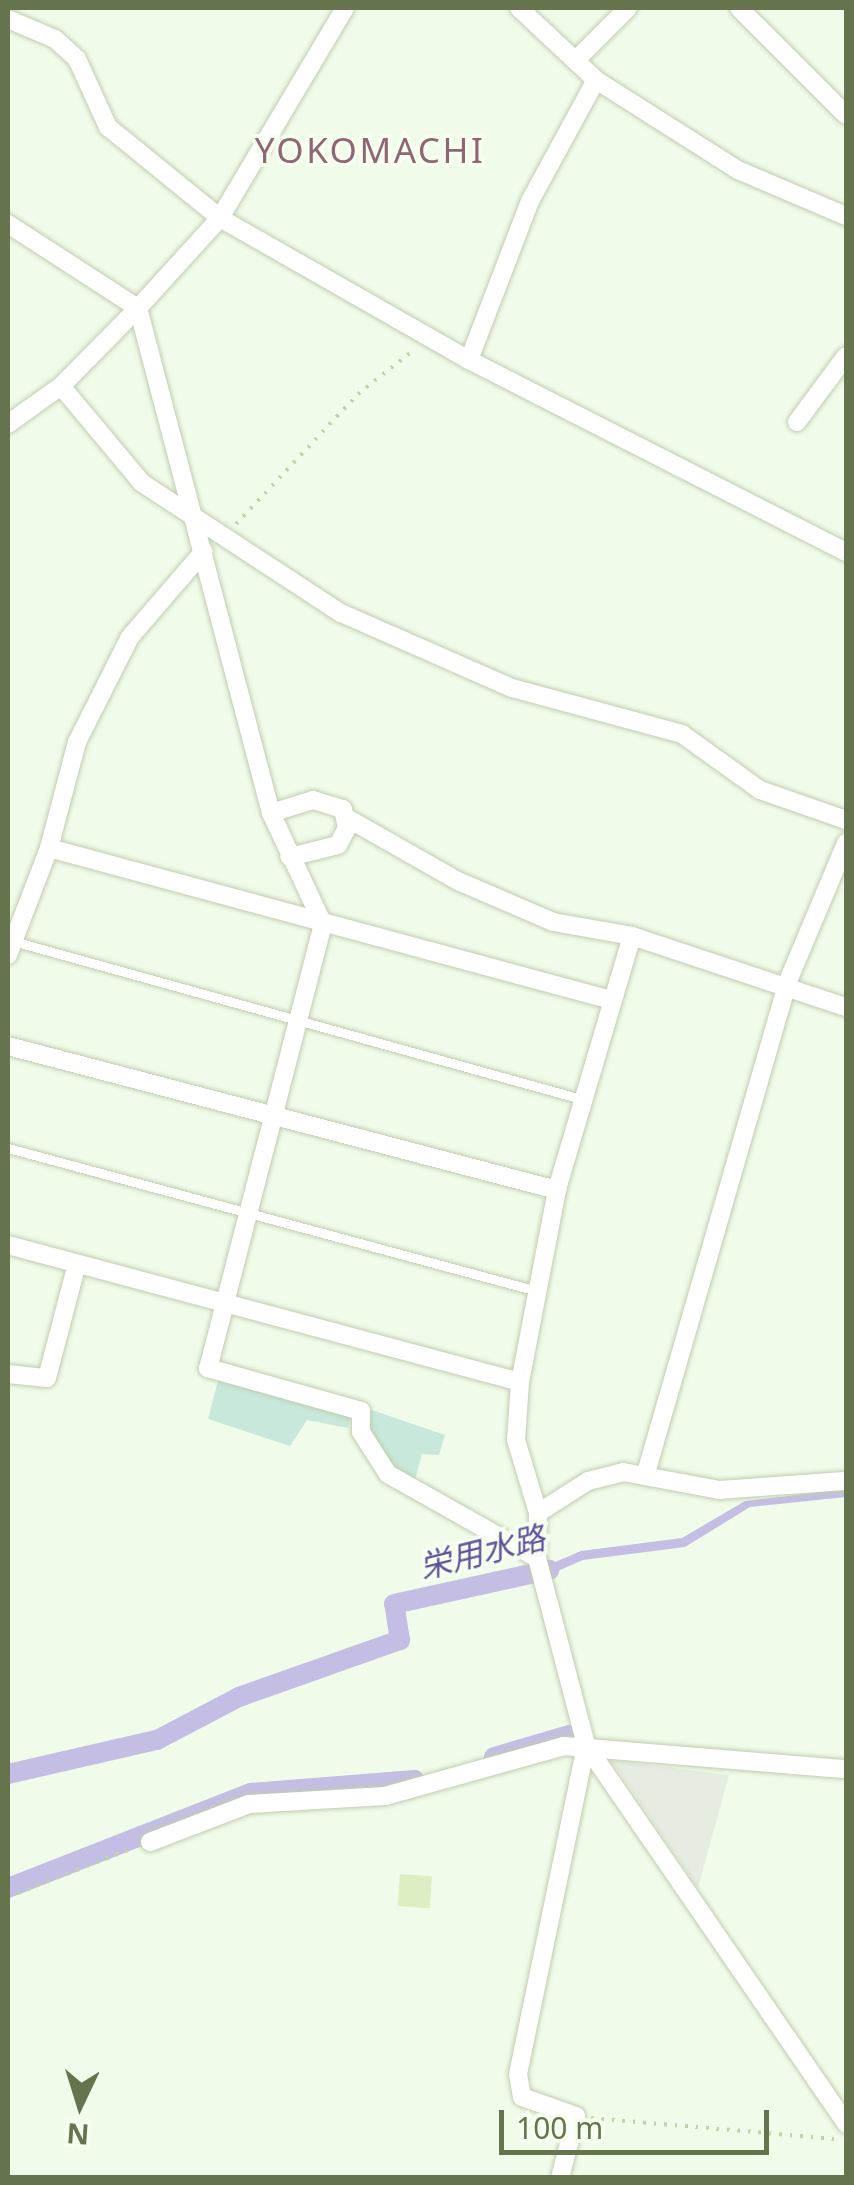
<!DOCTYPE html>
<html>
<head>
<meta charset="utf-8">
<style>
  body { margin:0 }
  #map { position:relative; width:854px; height:2185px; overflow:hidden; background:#f0fbe9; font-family:"Noto Sans","Noto Sans JP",sans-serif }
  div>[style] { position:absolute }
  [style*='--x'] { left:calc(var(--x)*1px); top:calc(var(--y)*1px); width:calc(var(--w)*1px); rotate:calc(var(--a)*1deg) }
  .industrial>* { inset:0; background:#e7ece2 }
  .green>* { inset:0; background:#c7e8db }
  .water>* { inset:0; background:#c4bee4 }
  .canal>* { height:20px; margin:-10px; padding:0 10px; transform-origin:10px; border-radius:10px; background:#c4bee4 }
  .building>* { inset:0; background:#ddefc2; transform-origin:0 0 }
  .path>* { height:4px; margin-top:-2px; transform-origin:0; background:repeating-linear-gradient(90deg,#c1d4a5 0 2.5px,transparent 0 10.5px) }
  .roads { filter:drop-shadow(0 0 2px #c0cdaf) drop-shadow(0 0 2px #c0cdaf) }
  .service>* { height:9px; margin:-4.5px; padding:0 4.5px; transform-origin:4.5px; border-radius:4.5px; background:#fff }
  .minor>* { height:18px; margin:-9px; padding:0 9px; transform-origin:9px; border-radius:9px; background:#fff }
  span { translate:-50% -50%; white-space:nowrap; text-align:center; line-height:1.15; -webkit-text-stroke:8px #f5feef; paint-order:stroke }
  .water-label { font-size:32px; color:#5f529b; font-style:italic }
  .quarter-label { font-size:35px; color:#906674; letter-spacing:2.5px }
  .frame { position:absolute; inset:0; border:10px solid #66744e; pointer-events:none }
  .north { position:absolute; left:30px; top:2055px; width:100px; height:100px; -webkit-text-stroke:8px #f5feef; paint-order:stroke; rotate:184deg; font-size:28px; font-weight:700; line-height:40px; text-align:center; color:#66744e }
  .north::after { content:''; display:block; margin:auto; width:35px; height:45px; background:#66744e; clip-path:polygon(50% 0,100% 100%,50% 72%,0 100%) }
  .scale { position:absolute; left:499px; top:2110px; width:270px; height:45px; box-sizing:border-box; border:5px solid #66744e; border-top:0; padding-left:12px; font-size:30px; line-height:35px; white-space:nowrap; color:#66744e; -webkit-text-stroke:8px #f5feef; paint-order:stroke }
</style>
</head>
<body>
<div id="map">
  <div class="industrial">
    <div style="clip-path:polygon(611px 1760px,729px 1775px,698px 1888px)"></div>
  </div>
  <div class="green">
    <div style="clip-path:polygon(218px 1381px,351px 1415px,348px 1428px,307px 1420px,290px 1446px,208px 1419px)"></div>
    <div style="clip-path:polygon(369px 1409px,445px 1435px,439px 1455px,422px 1454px,415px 1480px,390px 1466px,367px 1429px)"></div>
  </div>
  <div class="water">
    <div style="clip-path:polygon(846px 1489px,846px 1497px,750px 1507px,685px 1547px,583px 1560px,528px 1584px,527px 1574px,581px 1551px,682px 1538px,745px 1501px)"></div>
  </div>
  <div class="canal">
    <div style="--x:494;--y:1757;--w:78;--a:-16.3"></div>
    <div style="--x:8;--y:1774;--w:153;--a:-12.9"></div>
    <div style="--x:157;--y:1740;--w:93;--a:-27.7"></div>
    <div style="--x:239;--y:1697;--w:171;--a:-19.5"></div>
    <div style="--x:400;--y:1640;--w:36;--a:-99"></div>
    <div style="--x:394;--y:1604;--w:159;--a:-12.4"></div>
    <div style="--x:8;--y:1888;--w:261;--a:-21.4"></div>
    <div style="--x:251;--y:1793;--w:164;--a:-4.6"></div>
  </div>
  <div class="building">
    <div style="left:400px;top:1874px;width:32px;height:32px;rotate:4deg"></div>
  </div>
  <div class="path">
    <div style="--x:236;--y:524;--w:178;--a:-46.8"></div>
    <div style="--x:358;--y:394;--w:73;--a:-38.3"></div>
    <div style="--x:8;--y:1897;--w:135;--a:-21.3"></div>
    <div style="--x:591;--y:2118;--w:245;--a:4.9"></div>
  </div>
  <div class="roads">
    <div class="service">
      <div style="--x:13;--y:941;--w:590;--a:15.54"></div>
      <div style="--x:8;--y:1148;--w:552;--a:15.12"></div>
    </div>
    <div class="minor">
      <div style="--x:345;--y:8;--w:244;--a:120.8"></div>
      <div style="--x:220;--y:218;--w:122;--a:132.3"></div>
      <div style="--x:138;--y:308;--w:522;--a:75.25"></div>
      <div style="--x:271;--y:813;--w:123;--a:64.9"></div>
      <div style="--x:323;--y:924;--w:459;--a:104.5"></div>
      <div style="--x:208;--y:1368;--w:159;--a:15.7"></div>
      <div style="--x:361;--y:1411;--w:21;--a:90"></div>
      <div style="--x:361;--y:1432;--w:50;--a:57.3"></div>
      <div style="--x:388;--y:1474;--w:171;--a:29.4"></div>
      <div style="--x:519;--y:8;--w:105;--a:43.1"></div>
      <div style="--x:739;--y:8;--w:151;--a:45"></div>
      <div style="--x:8;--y:19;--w:51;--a:23.1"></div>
      <div style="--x:55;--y:39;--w:30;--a:42"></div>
      <div style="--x:77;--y:59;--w:75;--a:65.5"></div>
      <div style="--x:108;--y:127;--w:144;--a:39.1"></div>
      <div style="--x:220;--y:218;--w:287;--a:29.7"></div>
      <div style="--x:469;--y:360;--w:170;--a:-69"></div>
      <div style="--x:530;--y:201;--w:138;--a:-61.4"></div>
      <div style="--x:596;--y:80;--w:168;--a:32.4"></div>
      <div style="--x:738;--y:170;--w:117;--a:23.1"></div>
      <div style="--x:577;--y:59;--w:72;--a:-45"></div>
      <div style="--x:8;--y:224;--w:155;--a:32.9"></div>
      <div style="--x:138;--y:308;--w:110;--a:134.6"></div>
      <div style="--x:61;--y:386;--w:65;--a:144.4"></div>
      <div style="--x:469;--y:360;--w:423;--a:27"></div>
      <div style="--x:61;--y:386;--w:126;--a:50.1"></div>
      <div style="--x:142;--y:483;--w:238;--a:33.2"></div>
      <div style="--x:341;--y:613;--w:187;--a:23.7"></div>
      <div style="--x:512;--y:688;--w:176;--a:15.1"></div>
      <div style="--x:682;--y:734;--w:96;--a:35.7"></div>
      <div style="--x:760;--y:790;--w:91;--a:19.2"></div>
      <div style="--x:797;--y:422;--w:82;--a:-53.4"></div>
      <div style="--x:271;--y:813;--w:44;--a:-17.2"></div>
      <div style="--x:313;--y:800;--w:31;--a:17"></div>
      <div style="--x:343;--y:809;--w:19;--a:78"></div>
      <div style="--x:347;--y:828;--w:19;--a:118"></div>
      <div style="--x:338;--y:845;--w:50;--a:166.2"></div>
      <div style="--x:347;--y:818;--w:128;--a:29.6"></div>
      <div style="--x:458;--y:881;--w:103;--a:23.3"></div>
      <div style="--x:553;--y:922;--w:80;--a:10"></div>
      <div style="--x:632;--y:936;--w:225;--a:18.4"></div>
      <div style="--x:49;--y:848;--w:110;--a:-75.2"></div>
      <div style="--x:77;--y:742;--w:118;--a:-63.2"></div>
      <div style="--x:130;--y:637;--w:113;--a:-49.3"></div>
      <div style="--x:632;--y:936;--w:265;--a:106.5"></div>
      <div style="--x:557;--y:1190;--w:196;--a:100.9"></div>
      <div style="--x:520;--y:1382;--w:58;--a:93.9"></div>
      <div style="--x:516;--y:1440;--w:76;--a:73.2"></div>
      <div style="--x:538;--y:1513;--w:45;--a:91.3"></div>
      <div style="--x:537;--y:1558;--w:193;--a:75.3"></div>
      <div style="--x:586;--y:1745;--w:460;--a:55.5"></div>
      <div style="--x:8;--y:955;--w:115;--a:-69"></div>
      <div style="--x:49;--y:848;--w:582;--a:15.13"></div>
      <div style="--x:8;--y:1046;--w:568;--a:14.7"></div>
      <div style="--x:8;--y:1245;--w:530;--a:14.98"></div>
      <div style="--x:8;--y:1374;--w:39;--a:6"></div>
      <div style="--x:47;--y:1378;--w:118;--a:-75.3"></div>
      <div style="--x:646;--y:1473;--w:512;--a:-73.9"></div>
      <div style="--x:788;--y:981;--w:150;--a:-67.2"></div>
      <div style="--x:538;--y:1513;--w:59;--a:-32.6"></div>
      <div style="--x:588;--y:1481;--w:36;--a:-14"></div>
      <div style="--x:623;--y:1472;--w:98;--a:10.6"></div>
      <div style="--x:719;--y:1490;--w:127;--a:-4.1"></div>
      <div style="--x:150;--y:1842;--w:106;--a:-21"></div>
      <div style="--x:249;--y:1804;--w:136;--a:-3.4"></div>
      <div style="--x:385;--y:1796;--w:186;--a:-15.6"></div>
      <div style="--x:564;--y:1746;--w:283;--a:4.7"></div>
      <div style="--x:560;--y:2178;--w:64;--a:-75.5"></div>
      <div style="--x:576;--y:2116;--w:57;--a:-160.6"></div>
      <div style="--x:522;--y:2097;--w:23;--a:-100"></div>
      <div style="--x:518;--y:2074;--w:336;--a:-78.3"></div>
    </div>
  </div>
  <div class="water-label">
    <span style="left:482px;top:1552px;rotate:-14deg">栄用水路</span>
  </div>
  <div class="quarter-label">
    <span style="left:370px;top:150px">YOKOMACHI</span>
  </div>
  <div class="frame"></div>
  <div class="north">N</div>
  <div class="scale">100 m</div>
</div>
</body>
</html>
